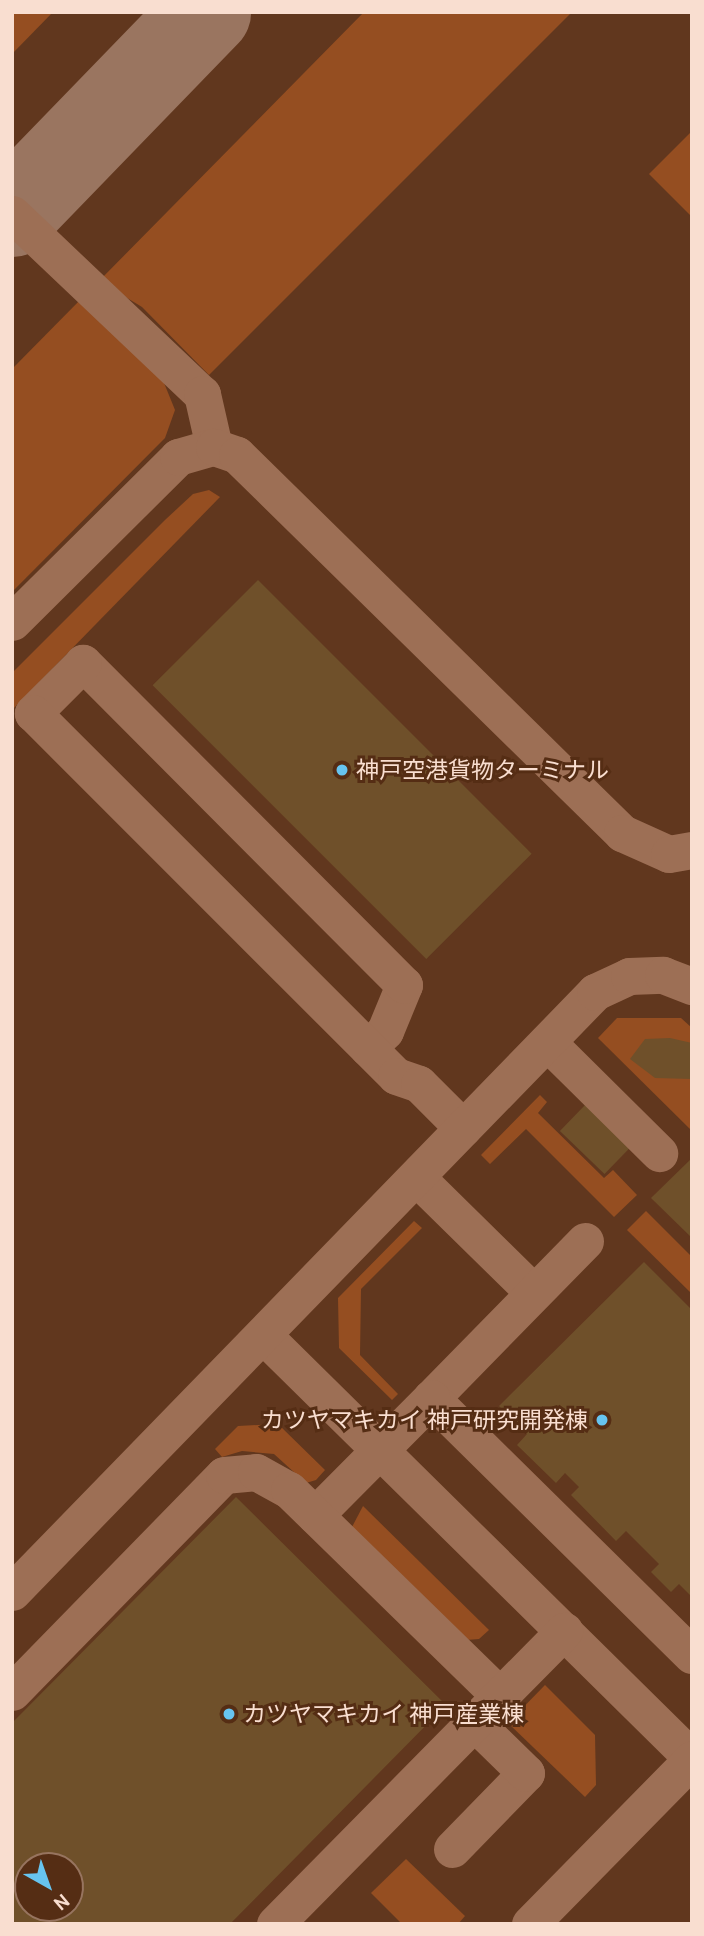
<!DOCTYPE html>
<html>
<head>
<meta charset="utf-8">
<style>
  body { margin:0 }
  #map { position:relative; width:704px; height:1936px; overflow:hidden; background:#61371e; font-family:Cabin,"Noto Sans JP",sans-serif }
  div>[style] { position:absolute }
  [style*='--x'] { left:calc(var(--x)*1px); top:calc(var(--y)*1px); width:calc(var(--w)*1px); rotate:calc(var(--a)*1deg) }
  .green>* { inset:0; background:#954e21 }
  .taxiway>* { height:89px; margin:-44.5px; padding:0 44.5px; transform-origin:44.5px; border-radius:44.5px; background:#9a7560 }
  .building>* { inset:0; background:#6f502a; transform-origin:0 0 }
  .minor>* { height:37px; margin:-18.5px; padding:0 18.5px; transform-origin:18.5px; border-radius:18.5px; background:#9d6f55 }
  .dots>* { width:19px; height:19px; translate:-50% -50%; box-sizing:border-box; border:4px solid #552d14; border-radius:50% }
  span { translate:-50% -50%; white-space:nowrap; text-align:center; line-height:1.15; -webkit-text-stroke:6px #552d14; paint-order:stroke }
  .poi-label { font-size:23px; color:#f9ded0 }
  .left { translate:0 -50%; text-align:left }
  .right { translate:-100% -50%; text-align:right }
  .frame { position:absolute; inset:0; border:14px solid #f9ded0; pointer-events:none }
  .north { position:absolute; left:14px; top:1852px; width:70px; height:70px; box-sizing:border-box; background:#552d14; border:2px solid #97745f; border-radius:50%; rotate:140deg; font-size:19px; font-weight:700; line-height:28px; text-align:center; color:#f9ded0 }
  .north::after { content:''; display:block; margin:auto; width:24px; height:32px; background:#67c4ef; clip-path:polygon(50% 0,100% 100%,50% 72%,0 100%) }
</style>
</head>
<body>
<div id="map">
  <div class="green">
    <div style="clip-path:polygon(12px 12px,53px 12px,12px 54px)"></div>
    <div style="clip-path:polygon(364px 12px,572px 12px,209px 375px,142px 307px,99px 281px)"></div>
    <div style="clip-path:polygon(692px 131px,692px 217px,649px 174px)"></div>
    <div style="clip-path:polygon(83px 297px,160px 373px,175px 410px,165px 438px,12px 592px,12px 369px)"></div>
    <div style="clip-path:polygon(209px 490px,220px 497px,12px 710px,12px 673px,165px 520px,193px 494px)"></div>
    <div style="clip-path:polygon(617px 1018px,681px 1018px,692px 1028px,692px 1131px,598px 1038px)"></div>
    <div style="clip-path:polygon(540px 1095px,547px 1102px,538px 1113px,604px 1178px,613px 1170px,637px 1195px,614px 1217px,526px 1129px,490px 1164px,481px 1155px)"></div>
    <div style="clip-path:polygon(646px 1211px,692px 1257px,692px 1294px,627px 1230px)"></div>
    <div style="clip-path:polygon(414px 1221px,422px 1228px,361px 1289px,360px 1355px,398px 1394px,392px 1400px,339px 1348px,338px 1298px)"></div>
    <div style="clip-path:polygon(278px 1424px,325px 1470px,316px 1480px,306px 1483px,274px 1454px,242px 1451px,222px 1457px,215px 1449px,238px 1426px)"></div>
    <div style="clip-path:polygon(363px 1506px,489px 1630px,479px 1639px,466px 1640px,352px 1527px)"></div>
    <div style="clip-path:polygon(545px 1685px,595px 1735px,596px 1785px,585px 1797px,508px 1723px)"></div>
    <div style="clip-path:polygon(406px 1859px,465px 1916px,458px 1924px,402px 1924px,371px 1893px)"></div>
  </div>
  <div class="taxiway">
    <div style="--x:12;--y:212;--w:279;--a:-45.9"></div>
  </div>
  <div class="building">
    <div style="left:258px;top:580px;width:387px;height:149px;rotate:45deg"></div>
    <div style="clip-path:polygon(670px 1038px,692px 1043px,692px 1079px,655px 1078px,630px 1059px,645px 1039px)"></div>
    <div style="left:587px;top:1103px;width:62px;height:39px;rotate:44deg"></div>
    <div style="clip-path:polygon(692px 1158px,692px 1238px,651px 1198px)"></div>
    <div style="clip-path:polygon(644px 1262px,692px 1310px,692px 1597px,679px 1584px,671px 1592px,651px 1572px,659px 1564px,626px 1531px,616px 1541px,571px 1495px,579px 1487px,565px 1473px,556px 1483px,517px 1445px,527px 1434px,499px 1406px)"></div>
    <div style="clip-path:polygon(evenodd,236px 1497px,446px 1705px,230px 1924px,12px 1924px,12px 1723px,236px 1497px,28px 1866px,70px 1866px,70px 1908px,28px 1908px,28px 1866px)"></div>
  </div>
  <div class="minor">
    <div style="--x:12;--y:214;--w:262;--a:43.5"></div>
    <div style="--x:202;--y:394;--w:54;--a:77.2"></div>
    <div style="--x:12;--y:622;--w:234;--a:-44.8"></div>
    <div style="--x:178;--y:457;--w:37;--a:-16"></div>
    <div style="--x:214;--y:447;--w:24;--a:19"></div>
    <div style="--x:237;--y:455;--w:540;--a:44.47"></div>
    <div style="--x:622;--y:833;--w:51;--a:24.1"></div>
    <div style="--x:669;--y:854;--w:23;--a:-10"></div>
    <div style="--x:547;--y:1042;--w:158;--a:44.7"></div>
    <div style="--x:368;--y:1048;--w:24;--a:-45"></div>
    <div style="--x:385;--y:1031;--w:50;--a:-67.6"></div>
    <div style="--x:404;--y:985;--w:455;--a:-134.9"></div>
    <div style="--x:83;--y:663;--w:71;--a:135"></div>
    <div style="--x:33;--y:713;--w:513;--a:45"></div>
    <div style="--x:396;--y:1076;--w:24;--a:19"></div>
    <div style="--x:419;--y:1084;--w:62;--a:45"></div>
    <div style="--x:416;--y:1177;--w:165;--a:44.5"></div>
    <div style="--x:585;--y:1241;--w:220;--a:134.4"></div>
    <div style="--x:431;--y:1398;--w:366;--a:44.6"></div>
    <div style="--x:264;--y:1336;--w:601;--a:44.6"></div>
    <div style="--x:315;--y:1515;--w:165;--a:-45.2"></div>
    <div style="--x:12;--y:1592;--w:837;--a:-45.82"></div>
    <div style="--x:595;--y:992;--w:38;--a:-25"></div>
    <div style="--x:629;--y:976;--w:34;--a:-2"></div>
    <div style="--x:663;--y:975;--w:31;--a:21"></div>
    <div style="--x:12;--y:1692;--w:303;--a:-45.7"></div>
    <div style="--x:224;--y:1475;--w:32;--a:-5"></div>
    <div style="--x:256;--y:1472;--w:38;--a:29"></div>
    <div style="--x:289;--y:1490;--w:293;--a:44.3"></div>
    <div style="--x:452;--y:1849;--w:106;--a:-45.8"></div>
    <div style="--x:526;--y:1773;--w:73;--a:-135.6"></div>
    <div style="--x:275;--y:1924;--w:412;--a:-45.4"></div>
    <div style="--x:530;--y:1924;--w:231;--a:-45.5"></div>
  </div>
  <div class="dots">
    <div style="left:342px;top:770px;background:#67c4ef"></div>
    <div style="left:602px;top:1420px;background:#67c4ef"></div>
    <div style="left:229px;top:1714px;background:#67c4ef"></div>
  </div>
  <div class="poi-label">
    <span class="left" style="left:356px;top:770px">神戸空港貨物ターミナル</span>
    <span class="right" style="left:588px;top:1420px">カツヤマキカイ 神戸研究開発棟</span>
    <span class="left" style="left:243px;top:1714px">カツヤマキカイ 神戸産業棟</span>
  </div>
  <div class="frame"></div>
  <div class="north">N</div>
</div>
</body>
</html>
